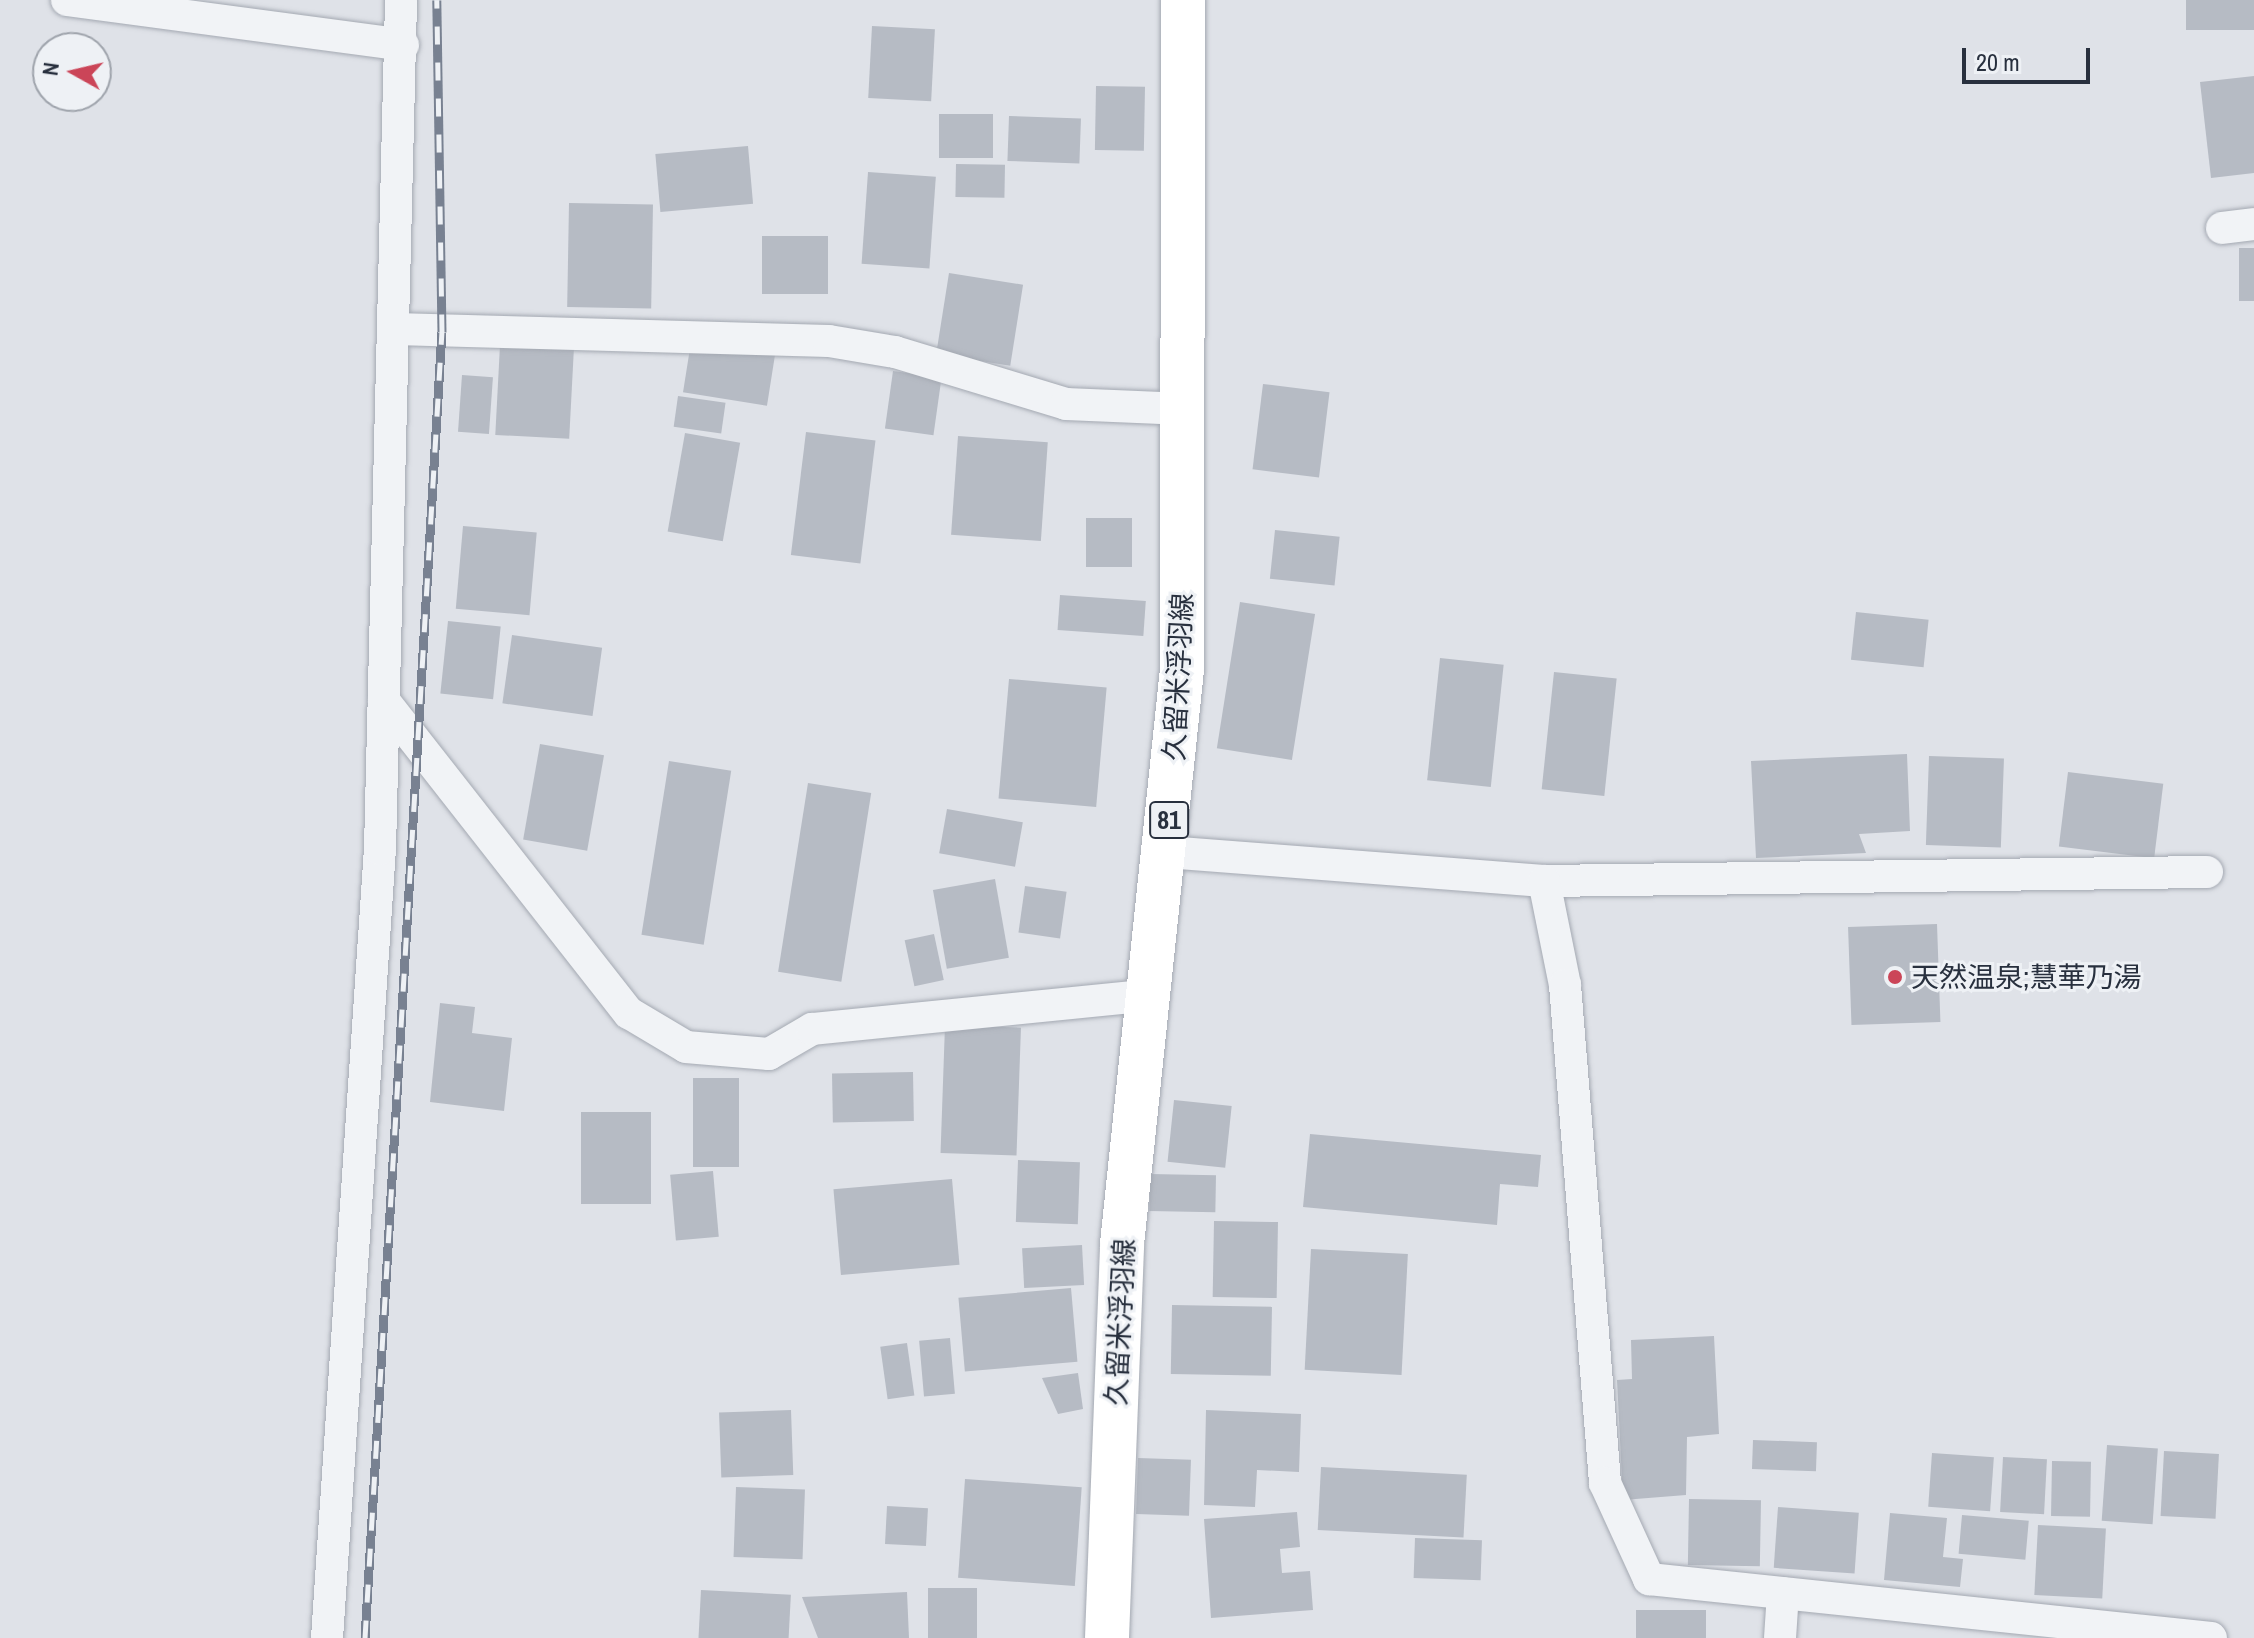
<!DOCTYPE html>
<html>
<head>
<meta charset="utf-8">
<style>
  body { margin:0 }
  #map { position:relative; width:2254px; height:1638px; overflow:hidden; background:#dfe2e8; font-family:"Archivo Narrow","Noto Sans JP",sans-serif }
  div>[style] { position:absolute }
  [style*='--x'] { left:calc(var(--x)*1px); top:calc(var(--y)*1px); width:calc(var(--w)*1px); rotate:calc(var(--a)*1deg) }
  .building>* { inset:0; background:#b6bbc4; transform-origin:0 0 }
  .roads { filter:drop-shadow(0 0 2px #a4a9b2) drop-shadow(0 0 2px #a4a9b2) }
  .street>* { height:32px; margin:-16px; padding:0 16px; transform-origin:16px; border-radius:16px; background:#f1f3f6 }
  .primary>* { height:44px; margin:-22px; padding:0 22px; transform-origin:22px; border-radius:22px; background:#fff }
  .rail>* { height:9px; margin-top:-4.5px; transform-origin:0; background:repeating-linear-gradient(90deg,#eef1f5 0 18px,#788191 0 36px); box-sizing:border-box; border-block:2px solid #788191 }
  .dots>* { width:22px; height:22px; translate:-50% -50%; box-sizing:border-box; border:4px solid #eef1f5; border-radius:50% }
  span { translate:-50% -50%; white-space:nowrap; text-align:center; line-height:1.15; -webkit-text-stroke:6px #eef1f5; paint-order:stroke }
  .shield-label span { padding:2px 6px; background:#eef1f5; border:2px solid; border-radius:6px; -webkit-text-stroke-width:0 }
  .shield-label { font-size:26px; color:#28303e; font-weight:700 }
  .street-label { font-size:28px; color:#28303e }
  .poi-label { font-size:28px; color:#28303e }
  .left { translate:0 -50%; text-align:left }
  .north { position:absolute; left:32px; top:32px; width:80px; height:80px; box-sizing:border-box; background:#eef1f5; border:2px solid #9fa4ac; border-radius:50%; rotate:278deg; font-size:22px; font-weight:700; line-height:32px; text-align:center; color:#28303e }
  .north::after { content:''; display:block; margin:auto; width:28px; height:36px; background:#cb4558; clip-path:polygon(50% 0,100% 100%,50% 72%,0 100%) }
  .scale { position:absolute; left:1962px; top:48px; width:128px; height:36px; box-sizing:border-box; border:4px solid #28303e; border-top:0; padding-left:10px; font-size:24px; line-height:28px; white-space:nowrap; color:#28303e; -webkit-text-stroke:6px #eef1f5; paint-order:stroke }
</style>
</head>
<body>
<div id="map">
  <div class="building">
    <div style="left:2186px;top:0;width:68px;height:30px"></div>
    <div style="left:872px;top:26px;width:63px;height:72px;rotate:3deg"></div>
    <div style="clip-path:polygon(2254px 76px,2254px 173px,2211px 178px,2200px 82px)"></div>
    <div style="left:1096px;top:86px;width:49px;height:64px;rotate:1deg"></div>
    <div style="left:993px;top:114px;width:44px;height:54px;rotate:90deg"></div>
    <div style="left:1009px;top:116px;width:72px;height:45px;rotate:2deg"></div>
    <div style="left:748px;top:146px;width:58px;height:93px;rotate:85deg"></div>
    <div style="left:956px;top:164px;width:49px;height:33px;rotate:1deg"></div>
    <div style="left:868px;top:172px;width:68px;height:92px;rotate:4deg"></div>
    <div style="left:569px;top:203px;width:84px;height:104px;rotate:1deg"></div>
    <div style="left:762px;top:236px;width:66px;height:58px"></div>
    <div style="left:2239px;top:248px;width:15px;height:53px"></div>
    <div style="left:949px;top:273px;width:75px;height:82px;rotate:9deg"></div>
    <div style="left:691px;top:342px;width:85px;height:51px;rotate:9deg"></div>
    <div style="left:500px;top:345px;width:74px;height:90px;rotate:3deg"></div>
    <div style="left:893px;top:371px;width:49px;height:58px;rotate:8deg"></div>
    <div style="left:462px;top:375px;width:31px;height:57px;rotate:4deg"></div>
    <div style="left:1263px;top:384px;width:67px;height:86px;rotate:7deg"></div>
    <div style="left:678px;top:396px;width:48px;height:31px;rotate:8deg"></div>
    <div style="left:806px;top:432px;width:70px;height:124px;rotate:7deg"></div>
    <div style="left:685px;top:433px;width:56px;height:100px;rotate:10deg"></div>
    <div style="left:958px;top:436px;width:90px;height:99px;rotate:4deg"></div>
    <div style="left:1086px;top:518px;width:46px;height:49px"></div>
    <div style="left:463px;top:526px;width:74px;height:83px;rotate:5deg"></div>
    <div style="left:1275px;top:530px;width:65px;height:49px;rotate:6deg"></div>
    <div style="left:1060px;top:595px;width:86px;height:35px;rotate:4deg"></div>
    <div style="left:1240px;top:602px;width:76px;height:148px;rotate:9deg"></div>
    <div style="left:1856px;top:612px;width:73px;height:48px;rotate:6deg"></div>
    <div style="left:448px;top:621px;width:53px;height:73px;rotate:6deg"></div>
    <div style="left:512px;top:635px;width:91px;height:69px;rotate:8deg"></div>
    <div style="left:1440px;top:658px;width:64px;height:123px;rotate:6deg"></div>
    <div style="left:1554px;top:672px;width:63px;height:118px;rotate:6deg"></div>
    <div style="left:1009px;top:679px;width:98px;height:120px;rotate:5deg"></div>
    <div style="left:540px;top:744px;width:65px;height:97px;rotate:10deg"></div>
    <div style="clip-path:polygon(1907px 754px,1910px 831px,1859px 834px,1866px 853px,1756px 858px,1751px 761px)"></div>
    <div style="left:1929px;top:756px;width:75px;height:89px;rotate:2deg"></div>
    <div style="left:669px;top:761px;width:63px;height:176px;rotate:9deg"></div>
    <div style="left:2068px;top:772px;width:96px;height:75px;rotate:7deg"></div>
    <div style="left:808px;top:783px;width:64px;height:191px;rotate:9deg"></div>
    <div style="left:947px;top:809px;width:77px;height:45px;rotate:10deg"></div>
    <div style="left:995px;top:879px;width:80px;height:63px;rotate:80deg"></div>
    <div style="left:1025px;top:886px;width:42px;height:47px;rotate:8deg"></div>
    <div style="left:1937px;top:924px;width:98px;height:89px;rotate:88deg"></div>
    <div style="left:934px;top:934px;width:47px;height:30px;rotate:78deg"></div>
    <div style="clip-path:polygon(440px 1003px,475px 1007px,472px 1033px,512px 1038px,504px 1111px,430px 1102px)"></div>
    <div style="left:945px;top:1025px;width:76px;height:128px;rotate:2deg"></div>
    <div style="left:913px;top:1072px;width:49px;height:81px;rotate:89deg"></div>
    <div style="left:693px;top:1078px;width:46px;height:89px"></div>
    <div style="left:1174px;top:1100px;width:58px;height:62px;rotate:6deg"></div>
    <div style="left:581px;top:1112px;width:70px;height:92px"></div>
    <div style="clip-path:polygon(1310px 1134px,1541px 1155px,1538px 1187px,1500px 1184px,1497px 1225px,1303px 1207px)"></div>
    <div style="left:1018px;top:1160px;width:62px;height:62px;rotate:2deg"></div>
    <div style="left:713px;top:1171px;width:66px;height:43px;rotate:85deg"></div>
    <div style="left:1150px;top:1174px;width:66px;height:37px;rotate:1deg"></div>
    <div style="left:952px;top:1179px;width:86px;height:119px;rotate:85deg"></div>
    <div style="left:1214px;top:1221px;width:64px;height:76px;rotate:1deg"></div>
    <div style="left:1082px;top:1245px;width:40px;height:60px;rotate:87deg"></div>
    <div style="left:1311px;top:1249px;width:97px;height:121px;rotate:3deg"></div>
    <div style="left:1071px;top:1288px;width:74px;height:113px;rotate:85deg"></div>
    <div style="left:1172px;top:1305px;width:100px;height:69px;rotate:1deg"></div>
    <div style="clip-path:polygon(1714px 1336px,1719px 1434px,1687px 1437px,1686px 1495px,1623px 1500px,1617px 1380px,1632px 1379px,1631px 1340px)"></div>
    <div style="left:950px;top:1338px;width:56px;height:31px;rotate:85deg"></div>
    <div style="left:907px;top:1343px;width:53px;height:27px;rotate:82deg"></div>
    <div style="clip-path:polygon(1078px 1373px,1083px 1409px,1058px 1414px,1042px 1378px)"></div>
    <div style="left:791px;top:1410px;width:65px;height:72px;rotate:88deg"></div>
    <div style="clip-path:polygon(1206px 1410px,1301px 1414px,1299px 1472px,1257px 1470px,1255px 1507px,1204px 1505px)"></div>
    <div style="left:1753px;top:1440px;width:64px;height:29px;rotate:2deg"></div>
    <div style="left:2107px;top:1445px;width:51px;height:76px;rotate:4deg"></div>
    <div style="left:2164px;top:1451px;width:55px;height:65px;rotate:3deg"></div>
    <div style="left:1932px;top:1453px;width:62px;height:54px;rotate:4deg"></div>
    <div style="left:2003px;top:1457px;width:44px;height:55px;rotate:3deg"></div>
    <div style="left:1138px;top:1458px;width:53px;height:56px;rotate:2deg"></div>
    <div style="left:2052px;top:1461px;width:39px;height:55px;rotate:1deg"></div>
    <div style="left:1321px;top:1467px;width:146px;height:63px;rotate:3deg"></div>
    <div style="left:965px;top:1479px;width:117px;height:99px;rotate:4deg"></div>
    <div style="left:736px;top:1487px;width:69px;height:70px;rotate:2deg"></div>
    <div style="left:1689px;top:1499px;width:72px;height:66px;rotate:1deg"></div>
    <div style="left:887px;top:1506px;width:41px;height:38px;rotate:3deg"></div>
    <div style="left:1778px;top:1507px;width:81px;height:61px;rotate:4deg"></div>
    <div style="clip-path:polygon(1297px 1512px,1300px 1547px,1280px 1549px,1282px 1573px,1310px 1571px,1313px 1610px,1211px 1618px,1204px 1519px)"></div>
    <div style="clip-path:polygon(1890px 1513px,1947px 1518px,1943px 1557px,1963px 1559px,1960px 1587px,1884px 1580px)"></div>
    <div style="left:1962px;top:1515px;width:67px;height:39px;rotate:5deg"></div>
    <div style="left:2038px;top:1525px;width:68px;height:70px;rotate:3deg"></div>
    <div style="left:1415px;top:1538px;width:67px;height:40px;rotate:2deg"></div>
    <div style="left:928px;top:1588px;width:49px;height:50px"></div>
    <div style="left:701px;top:1590px;width:90px;height:48px;rotate:3deg"></div>
    <div style="clip-path:polygon(907px 1592px,909px 1638px,818px 1638px,802px 1597px)"></div>
    <div style="left:1636px;top:1610px;width:70px;height:28px"></div>
  </div>
  <div class="roads">
    <div class="street">
      <div style="--x:67;--y:0;--w:339;--a:7.6"></div>
      <div style="--x:2222;--y:228;--w:32;--a:-7"></div>
      <div style="--x:395;--y:329;--w:434;--a:1.6"></div>
      <div style="--x:829;--y:341;--w:67;--a:9.5"></div>
      <div style="--x:895;--y:352;--w:179;--a:16.9"></div>
      <div style="--x:1066;--y:404;--w:119;--a:2.4"></div>
      <div style="--x:384;--y:701;--w:397;--a:51.9"></div>
      <div style="--x:629;--y:1013;--w:66;--a:30.8"></div>
      <div style="--x:686;--y:1047;--w:83;--a:4.8"></div>
      <div style="--x:769;--y:1054;--w:50;--a:-30.2"></div>
      <div style="--x:812;--y:1029;--w:342;--a:-5.7"></div>
      <div style="--x:1166;--y:852;--w:379;--a:4.4"></div>
      <div style="--x:1544;--y:881;--w:663;--a:-0.78"></div>
      <div style="--x:1544;--y:881;--w:106;--a:78.6"></div>
      <div style="--x:1565;--y:985;--w:500;--a:85.4"></div>
      <div style="--x:1605;--y:1483;--w:106;--a:65.4"></div>
      <div style="--x:1649;--y:1579;--w:565;--a:5.99"></div>
      <div style="--x:327;--y:1638;--w:791;--a:-86.16"></div>
      <div style="--x:380;--y:849;--w:849;--a:-88.58"></div>
      <div style="--x:1780;--y:1638;--w:45;--a:-86.2"></div>
    </div>
    <div class="primary">
      <div style="--x:1107;--y:1638;--w:394;--a:-87.8"></div>
      <div style="--x:1122;--y:1244;--w:578;--a:-84.04"></div>
      <div style="--x:1182;--y:669;--w:669;--a:-89.91"></div>
    </div>
  </div>
  <div class="rail">
    <div style="--x:365;--y:1638;--w:1308;--a:-86.63"></div>
    <div style="--x:442;--y:332;--w:332;--a:-90.9"></div>
  </div>
  <div class="dots">
    <div style="left:1895px;top:977px;background:#cb4558"></div>
  </div>
  <div class="shield-label">
    <span style="left:1169px;top:820px">81</span>
  </div>
  <div class="street-label">
    <span style="left:1178px;top:677px;rotate:-87deg">久留米浮羽線</span>
    <span style="left:1120px;top:1322px;rotate:-87deg">久留米浮羽線</span>
  </div>
  <div class="poi-label">
    <span class="left" style="left:1911px;top:977px">天然温泉;慧華乃湯</span>
  </div>
  <div class="north">N</div>
  <div class="scale">20 m</div>
</div>
</body>
</html>
